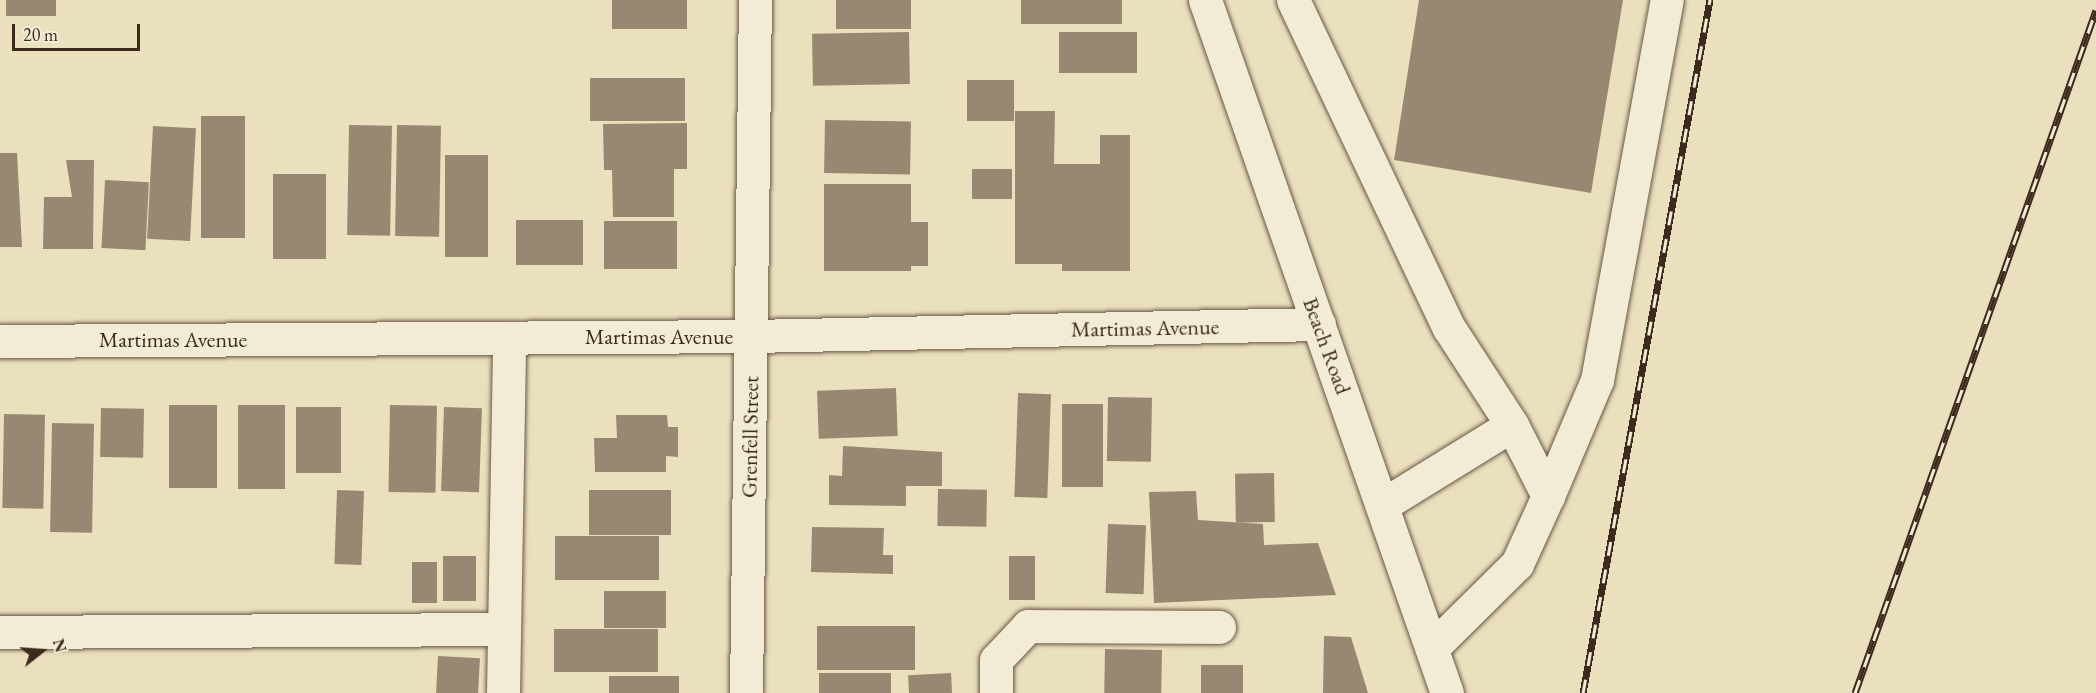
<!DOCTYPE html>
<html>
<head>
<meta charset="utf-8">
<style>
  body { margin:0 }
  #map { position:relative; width:2096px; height:693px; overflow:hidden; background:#ebe0be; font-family:"EB Garamond",serif }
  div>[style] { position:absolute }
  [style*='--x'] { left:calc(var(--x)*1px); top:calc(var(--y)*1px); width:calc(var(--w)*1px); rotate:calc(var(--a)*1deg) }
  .building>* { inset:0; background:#978971; transform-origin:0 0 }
  .roads { filter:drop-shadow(0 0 2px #685845) drop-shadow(0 0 2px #685845) }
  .minor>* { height:33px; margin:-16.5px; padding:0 16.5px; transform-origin:16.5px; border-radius:16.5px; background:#f2ebd5 }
  .rail>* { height:7px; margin-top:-3.5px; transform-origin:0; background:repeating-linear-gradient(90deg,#f2ebd5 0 14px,#3c2a1d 0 28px); box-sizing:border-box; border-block:2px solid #3c2a1d }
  span { translate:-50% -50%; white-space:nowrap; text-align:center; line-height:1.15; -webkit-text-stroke:6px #f2ebd5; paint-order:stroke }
  .street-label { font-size:22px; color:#3c2a1d }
  .north { position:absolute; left:12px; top:621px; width:60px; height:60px; -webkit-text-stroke:4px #f2ebd5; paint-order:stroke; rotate:73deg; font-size:16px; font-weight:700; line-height:24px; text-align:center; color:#3c2a1d }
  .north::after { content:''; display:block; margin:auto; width:21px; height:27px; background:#3c2a1d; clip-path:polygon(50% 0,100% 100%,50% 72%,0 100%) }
  .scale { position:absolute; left:12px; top:24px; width:128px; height:27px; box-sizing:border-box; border:3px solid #3c2a1d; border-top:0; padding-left:8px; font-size:18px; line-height:21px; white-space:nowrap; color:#3c2a1d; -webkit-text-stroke:4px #f2ebd5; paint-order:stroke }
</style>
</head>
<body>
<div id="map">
  <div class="building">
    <div style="left:6px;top:0;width:50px;height:16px"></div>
    <div style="left:612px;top:0;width:75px;height:29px"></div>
    <div style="left:836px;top:0;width:75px;height:29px"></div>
    <div style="left:1021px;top:0;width:101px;height:24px"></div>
    <div style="clip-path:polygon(1419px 0,1623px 0,1591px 193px,1394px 160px)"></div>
    <div style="left:909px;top:32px;width:52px;height:97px;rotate:89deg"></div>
    <div style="left:1059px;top:32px;width:78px;height:41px"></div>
    <div style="left:590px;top:78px;width:95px;height:43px"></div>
    <div style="left:967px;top:80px;width:47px;height:41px"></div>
    <div style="clip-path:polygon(1015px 111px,1055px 111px,1054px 164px,1100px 164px,1100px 135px,1130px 135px,1130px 271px,1062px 271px,1062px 264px,1015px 264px)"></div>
    <div style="left:201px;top:116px;width:44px;height:122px"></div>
    <div style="left:825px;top:120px;width:86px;height:53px;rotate:1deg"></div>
    <div style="clip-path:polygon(687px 123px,687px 169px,674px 169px,674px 217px,613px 217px,612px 170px,604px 170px,603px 124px)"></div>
    <div style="left:349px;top:125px;width:43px;height:110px;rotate:1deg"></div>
    <div style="left:397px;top:125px;width:44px;height:111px;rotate:1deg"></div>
    <div style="left:153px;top:126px;width:43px;height:113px;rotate:3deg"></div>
    <div style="clip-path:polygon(0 153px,17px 153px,22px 247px,0 247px)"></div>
    <div style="left:445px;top:155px;width:43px;height:102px"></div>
    <div style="clip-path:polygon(66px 160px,94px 160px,93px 249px,43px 249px,44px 197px,72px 197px)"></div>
    <div style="left:972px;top:169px;width:40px;height:30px"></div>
    <div style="left:273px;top:174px;width:53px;height:85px"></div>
    <div style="left:105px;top:180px;width:44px;height:68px;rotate:3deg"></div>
    <div style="clip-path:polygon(824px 184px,911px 184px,911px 222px,928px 222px,928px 266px,911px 266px,911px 271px,824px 271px)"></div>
    <div style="left:516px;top:220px;width:67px;height:45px"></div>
    <div style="left:677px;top:221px;width:48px;height:73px;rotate:90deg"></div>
    <div style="left:896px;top:388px;width:48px;height:79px;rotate:88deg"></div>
    <div style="left:1018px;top:393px;width:33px;height:104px;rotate:2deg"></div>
    <div style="left:1108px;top:397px;width:44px;height:64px;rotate:1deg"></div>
    <div style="left:1062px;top:404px;width:41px;height:83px"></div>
    <div style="left:169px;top:405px;width:48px;height:83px"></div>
    <div style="left:238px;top:405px;width:47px;height:84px"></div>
    <div style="left:390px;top:405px;width:47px;height:87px;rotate:1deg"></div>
    <div style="left:296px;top:407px;width:45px;height:66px"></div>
    <div style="left:444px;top:407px;width:38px;height:84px;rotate:2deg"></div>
    <div style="left:101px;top:408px;width:43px;height:49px;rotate:1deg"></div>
    <div style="left:4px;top:414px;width:41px;height:94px;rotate:1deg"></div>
    <div style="clip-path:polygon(616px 415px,667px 415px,668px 427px,678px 427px,678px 457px,666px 456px,666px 472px,595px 472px,594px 438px,617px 438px)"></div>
    <div style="left:52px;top:423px;width:42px;height:109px;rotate:1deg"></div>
    <div style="clip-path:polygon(843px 446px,942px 452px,942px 486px,906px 486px,906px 506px,829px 505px,829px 475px,842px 476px)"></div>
    <div style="left:1274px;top:473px;width:49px;height:39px;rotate:89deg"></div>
    <div style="left:938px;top:489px;width:49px;height:37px;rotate:1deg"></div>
    <div style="left:337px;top:490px;width:27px;height:74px;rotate:2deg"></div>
    <div style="left:589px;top:490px;width:82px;height:45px"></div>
    <div style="clip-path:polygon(1196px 491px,1198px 520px,1263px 524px,1264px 545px,1318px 543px,1336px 595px,1154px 603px,1149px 492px)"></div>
    <div style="left:1108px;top:524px;width:38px;height:69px;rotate:2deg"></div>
    <div style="clip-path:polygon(812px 527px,884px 528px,883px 555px,893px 555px,893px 574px,811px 572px)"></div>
    <div style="left:659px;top:536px;width:44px;height:104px;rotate:90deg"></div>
    <div style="left:443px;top:556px;width:33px;height:45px"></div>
    <div style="left:1009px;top:556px;width:26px;height:44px"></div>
    <div style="left:412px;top:562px;width:25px;height:41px"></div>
    <div style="left:604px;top:591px;width:62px;height:37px"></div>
    <div style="left:817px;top:626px;width:98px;height:44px"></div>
    <div style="left:658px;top:629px;width:43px;height:104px;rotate:90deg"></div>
    <div style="clip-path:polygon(1324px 636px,1351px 637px,1368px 693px,1323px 693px)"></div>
    <div style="left:1105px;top:649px;width:57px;height:44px;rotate:1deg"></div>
    <div style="left:438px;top:656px;width:42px;height:37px;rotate:3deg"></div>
    <div style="left:1201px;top:665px;width:42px;height:28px"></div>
    <div style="left:891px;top:673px;width:20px;height:72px;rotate:90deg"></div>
    <div style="left:951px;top:673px;width:20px;height:43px;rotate:87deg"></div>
    <div style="left:679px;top:676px;width:17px;height:70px;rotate:90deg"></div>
  </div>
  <div class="roads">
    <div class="minor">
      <div style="--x:1205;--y:0;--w:734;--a:70.75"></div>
      <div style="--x:1293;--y:0;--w:363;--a:64.6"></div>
      <div style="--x:1449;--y:328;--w:116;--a:57"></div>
      <div style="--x:1512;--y:425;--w:80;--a:63.1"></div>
      <div style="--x:1548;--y:496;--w:126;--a:-67.1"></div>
      <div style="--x:1597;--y:380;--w:386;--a:-79.6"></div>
      <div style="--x:0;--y:341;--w:751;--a:-0.38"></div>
      <div style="--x:751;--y:336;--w:568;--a:-1.21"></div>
      <div style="--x:1384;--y:504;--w:150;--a:-31.7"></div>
      <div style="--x:0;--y:632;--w:504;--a:-0.34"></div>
      <div style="--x:1432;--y:648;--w:120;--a:-44.7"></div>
      <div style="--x:1517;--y:564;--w:75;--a:-65.5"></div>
      <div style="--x:503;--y:693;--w:355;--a:-89"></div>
      <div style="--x:746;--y:693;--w:693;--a:-89.26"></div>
      <div style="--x:996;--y:693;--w:33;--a:-90"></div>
      <div style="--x:996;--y:660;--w:47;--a:-46.7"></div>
      <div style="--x:1028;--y:626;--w:191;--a:0.3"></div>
    </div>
  </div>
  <div class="rail">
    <div style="--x:1583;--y:693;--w:705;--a:-79.62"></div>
    <div style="--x:1855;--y:693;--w:724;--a:-70.56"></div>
  </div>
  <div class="street-label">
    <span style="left:1145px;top:328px;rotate:-1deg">Martimas Avenue</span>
    <span style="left:659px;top:337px">Martimas Avenue</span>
    <span style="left:173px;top:340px">Martimas Avenue</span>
    <span style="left:1327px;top:346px;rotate:70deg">Beach Road</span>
    <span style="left:750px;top:437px;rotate:-89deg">Grenfell Street</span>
  </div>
  <div class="north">N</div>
  <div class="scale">20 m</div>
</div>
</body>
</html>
